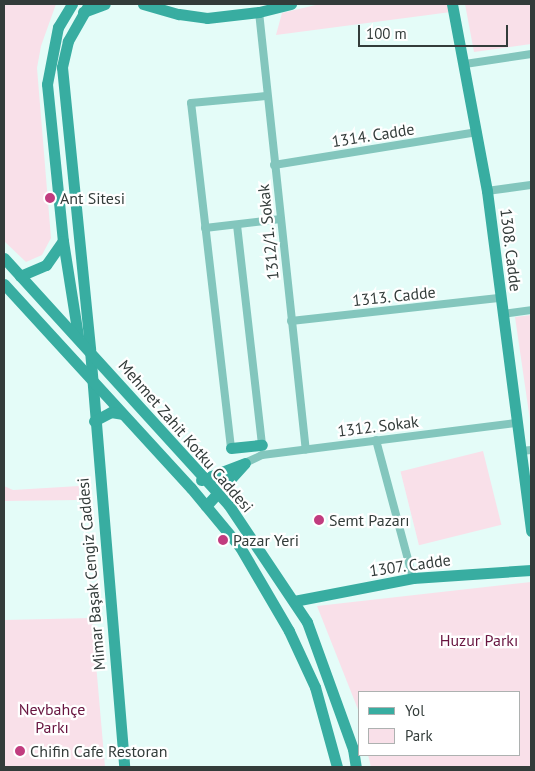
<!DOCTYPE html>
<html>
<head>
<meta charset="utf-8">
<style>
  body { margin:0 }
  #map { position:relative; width:535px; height:771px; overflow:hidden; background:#e4fcf8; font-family:"PT Sans",sans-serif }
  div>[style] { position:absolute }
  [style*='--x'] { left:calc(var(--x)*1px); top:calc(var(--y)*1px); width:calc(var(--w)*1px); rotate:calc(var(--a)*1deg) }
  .green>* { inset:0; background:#f9e0e9; transform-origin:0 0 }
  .street>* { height:8px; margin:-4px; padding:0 4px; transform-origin:4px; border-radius:4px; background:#83c6bd }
  .secondary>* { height:11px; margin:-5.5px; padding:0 5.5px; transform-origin:5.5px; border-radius:5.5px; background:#38ada1 }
  .dots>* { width:14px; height:14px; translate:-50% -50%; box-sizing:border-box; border:2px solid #fff; border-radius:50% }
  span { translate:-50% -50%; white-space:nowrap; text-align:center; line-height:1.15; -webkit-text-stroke:4.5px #fff; paint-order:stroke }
  .street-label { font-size:16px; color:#333c3a }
  .poi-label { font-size:16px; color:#333c3a }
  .left { translate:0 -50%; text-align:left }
  .park-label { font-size:16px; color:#681540 }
  .frame { position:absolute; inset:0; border:5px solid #333c3a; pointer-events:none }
  .legend { position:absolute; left:358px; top:691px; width:162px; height:65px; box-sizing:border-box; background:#fff; border:1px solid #adb1b0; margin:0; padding:6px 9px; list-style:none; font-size:15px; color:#333c3a }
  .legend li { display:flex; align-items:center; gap:10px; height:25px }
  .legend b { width:25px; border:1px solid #adb1b0 }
  .scale { position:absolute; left:358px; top:25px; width:150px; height:22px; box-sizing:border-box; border:2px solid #333c3a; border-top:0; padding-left:6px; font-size:15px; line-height:18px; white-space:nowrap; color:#333c3a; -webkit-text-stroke:4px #fff; paint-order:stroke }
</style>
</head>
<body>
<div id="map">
  <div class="green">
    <div style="clip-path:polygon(4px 4px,56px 4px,41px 46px,37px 68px,51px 238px,42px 255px,26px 262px,4px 241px)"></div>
    <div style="clip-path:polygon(320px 4px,449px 4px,451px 12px,276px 35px,282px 13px)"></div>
    <div style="clip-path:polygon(465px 4px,531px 4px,531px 44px,474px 52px)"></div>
    <div style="clip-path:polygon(531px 315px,531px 427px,515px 317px)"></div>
    <div style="left:483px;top:451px;width:76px;height:85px;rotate:76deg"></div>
    <div style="clip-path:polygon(4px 486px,13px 490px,79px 486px,79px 500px,4px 501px)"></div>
    <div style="clip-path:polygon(531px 582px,531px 767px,371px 767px,368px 755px,519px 755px,519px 692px,359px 692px,359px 712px,317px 606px)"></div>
    <div style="clip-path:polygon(92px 618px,105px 767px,4px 767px,4px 620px)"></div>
  </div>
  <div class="street">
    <div style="--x:259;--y:12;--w:440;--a:83.9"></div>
    <div style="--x:465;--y:64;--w:67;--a:-8.6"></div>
    <div style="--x:274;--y:165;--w:206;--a:-9.2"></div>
    <div style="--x:487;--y:191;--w:44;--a:-7.8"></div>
    <div style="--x:237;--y:225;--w:221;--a:83.5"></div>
    <div style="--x:205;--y:228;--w:76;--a:-6.8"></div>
    <div style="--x:503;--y:314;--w:28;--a:-8"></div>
    <div style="--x:291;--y:321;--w:211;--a:-6.3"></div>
    <div style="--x:376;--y:440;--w:143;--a:75"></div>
    <div style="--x:231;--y:448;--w:347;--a:-96.6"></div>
    <div style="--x:191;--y:103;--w:75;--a:-5.3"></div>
    <div style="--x:521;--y:451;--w:10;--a:-6"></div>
    <div style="--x:245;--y:463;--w:19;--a:-25"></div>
    <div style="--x:262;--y:455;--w:257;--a:-7.2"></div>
  </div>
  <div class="secondary">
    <div style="--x:72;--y:4;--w:27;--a:121"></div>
    <div style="--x:58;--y:27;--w:58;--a:100.9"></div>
    <div style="--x:47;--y:84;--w:158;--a:84.2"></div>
    <div style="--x:63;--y:241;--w:96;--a:81"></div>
    <div style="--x:89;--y:4;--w:43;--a:119.6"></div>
    <div style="--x:68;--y:41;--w:27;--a:103"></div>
    <div style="--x:62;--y:67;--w:284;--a:84.3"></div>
    <div style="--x:90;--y:350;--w:418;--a:85.3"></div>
    <div style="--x:143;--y:4;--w:37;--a:16"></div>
    <div style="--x:179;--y:14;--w:28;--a:8"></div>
    <div style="--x:207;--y:18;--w:52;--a:-6.6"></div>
    <div style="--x:259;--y:12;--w:33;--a:-14"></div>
    <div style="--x:452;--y:4;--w:190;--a:79.4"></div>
    <div style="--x:487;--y:191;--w:343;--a:82.6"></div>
    <div style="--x:83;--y:12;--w:23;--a:-20"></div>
    <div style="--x:4;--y:258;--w:333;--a:47.7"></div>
    <div style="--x:228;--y:504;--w:142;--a:56.2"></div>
    <div style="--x:307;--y:622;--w:135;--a:70.1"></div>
    <div style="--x:353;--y:749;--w:18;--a:81"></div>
    <div style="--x:20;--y:276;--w:28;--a:-23"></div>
    <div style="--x:46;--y:265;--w:29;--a:-55"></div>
    <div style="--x:4;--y:284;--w:277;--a:47.5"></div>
    <div style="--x:191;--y:488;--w:77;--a:50.3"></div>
    <div style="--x:240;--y:547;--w:97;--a:59.7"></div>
    <div style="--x:289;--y:631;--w:62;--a:65.1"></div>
    <div style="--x:315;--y:687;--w:83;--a:74.6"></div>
    <div style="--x:94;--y:421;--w:19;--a:-28"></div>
    <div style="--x:111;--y:412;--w:11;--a:10"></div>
    <div style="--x:231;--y:448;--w:31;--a:-6"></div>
    <div style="--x:201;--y:480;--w:47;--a:-21.1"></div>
    <div style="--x:206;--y:506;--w:57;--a:-47.9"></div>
    <div style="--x:294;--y:601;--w:121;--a:-10.9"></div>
    <div style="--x:413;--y:578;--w:118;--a:-3.9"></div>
  </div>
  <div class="dots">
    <div style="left:50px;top:198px;background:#c13c7f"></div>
    <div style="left:319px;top:520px;background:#c13c7f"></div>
    <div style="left:223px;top:540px;background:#c13c7f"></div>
    <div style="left:20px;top:751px;background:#c13c7f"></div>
  </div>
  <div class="street-label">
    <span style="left:373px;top:135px;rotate:-9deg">1314. Cadde</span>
    <span style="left:268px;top:232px;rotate:-96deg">1312/1. Sokak</span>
    <span style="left:511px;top:250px;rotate:83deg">1308. Cadde</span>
    <span style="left:394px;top:296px;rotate:-6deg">1313. Cadde</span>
    <span style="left:378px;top:426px;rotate:-7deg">1312. Sokak</span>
    <span style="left:186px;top:436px;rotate:49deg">Mehmet Zahit Kotku Caddesi</span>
    <span style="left:410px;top:565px;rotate:-8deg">1307. Cadde</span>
    <span style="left:91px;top:574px;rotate:-95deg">Mimar Başak Cengiz Caddesi</span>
  </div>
  <div class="poi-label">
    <span class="left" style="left:60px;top:198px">Ant Sitesi</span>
    <span class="left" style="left:329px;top:520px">Semt Pazarı</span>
    <span class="left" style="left:233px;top:540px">Pazar Yeri</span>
    <span class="left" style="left:30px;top:751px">Chifin Cafe Restoran</span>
  </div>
  <div class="park-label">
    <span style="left:479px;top:640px">Huzur Parkı</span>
    <span style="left:52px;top:718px">Nevbahçe<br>Parkı</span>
  </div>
  <div class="frame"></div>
  <ul class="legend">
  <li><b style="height:6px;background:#38ada1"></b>Yol</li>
  <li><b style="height:14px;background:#f9e0e9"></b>Park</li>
  </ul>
  <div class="scale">100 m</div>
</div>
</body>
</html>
